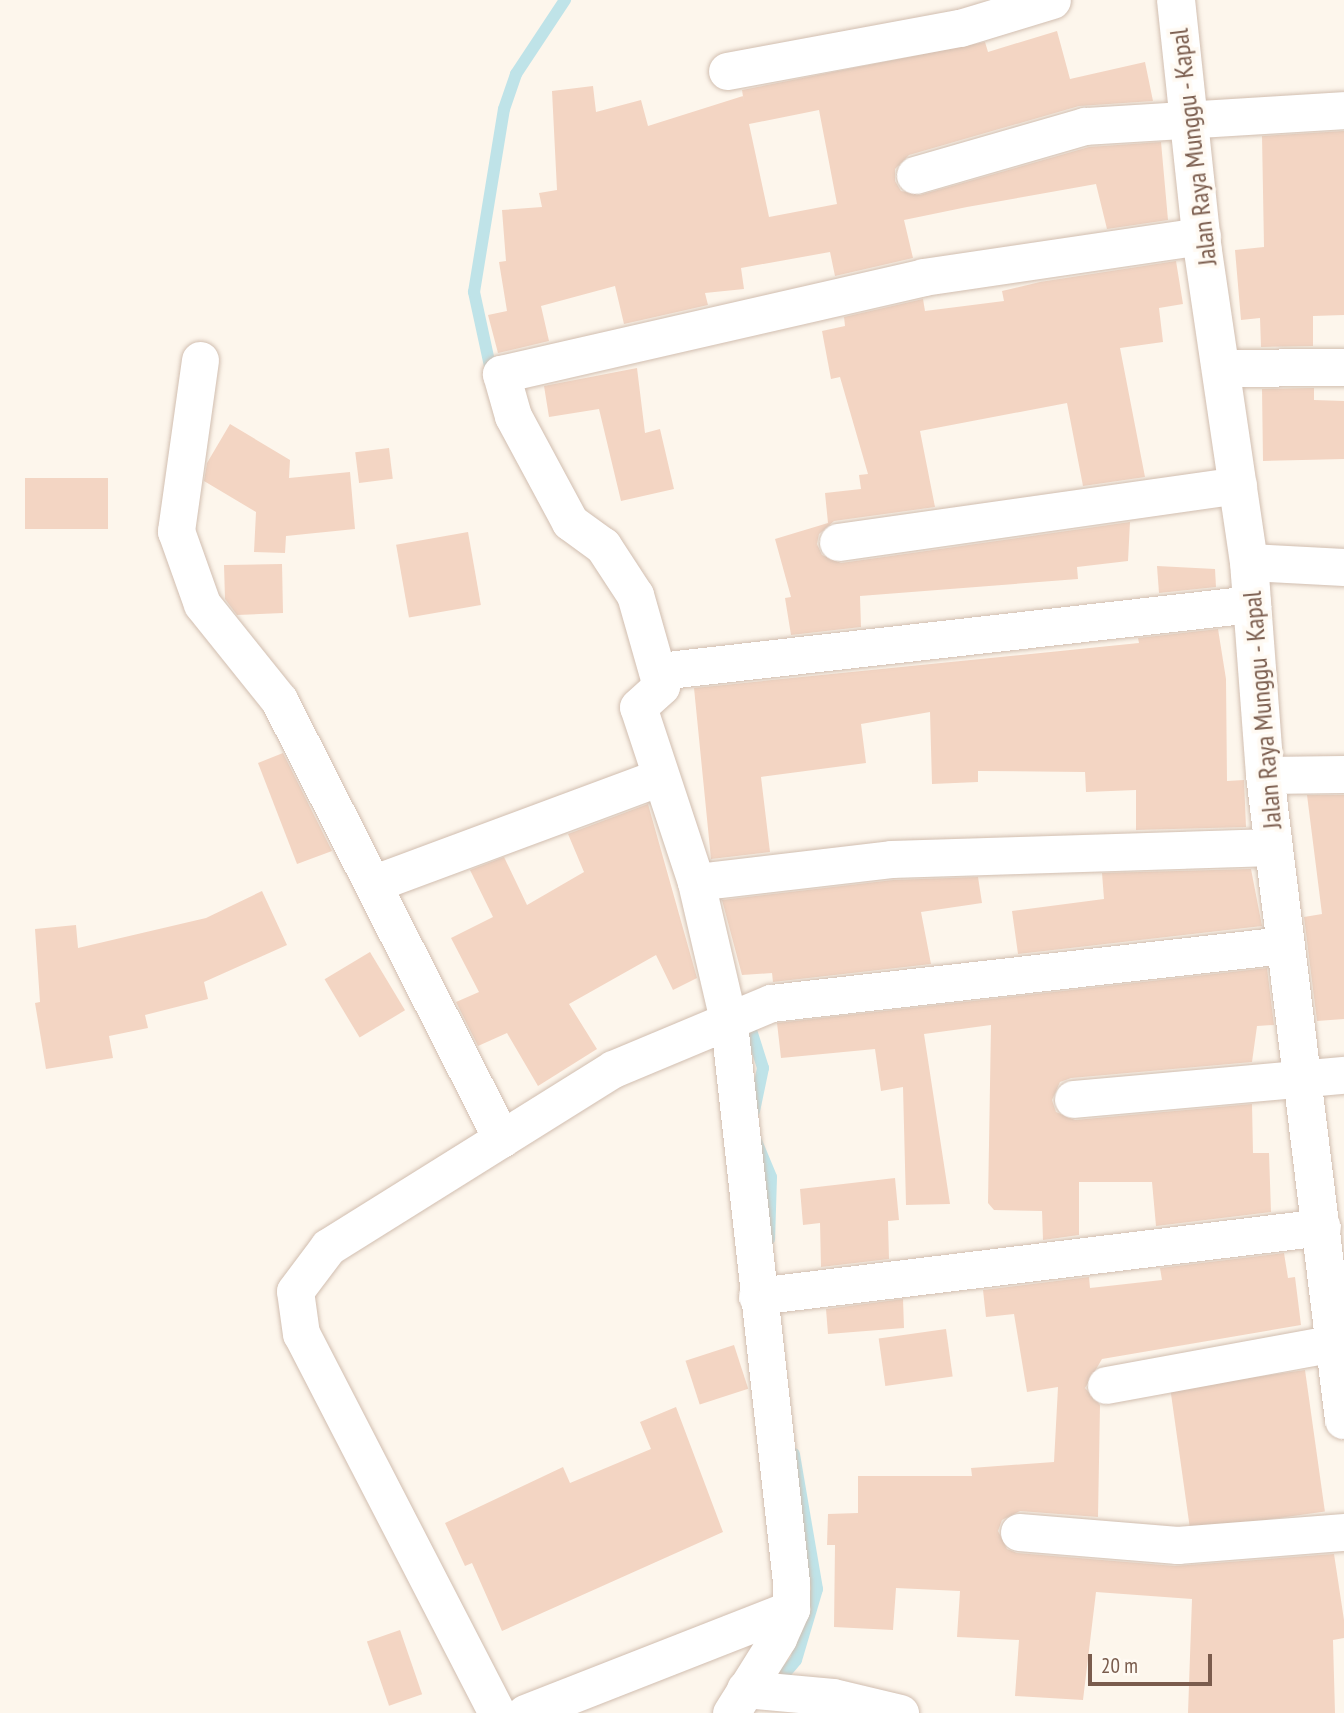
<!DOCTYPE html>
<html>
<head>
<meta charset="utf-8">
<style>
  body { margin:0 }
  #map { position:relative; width:1344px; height:1713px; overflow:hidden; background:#fdf6ec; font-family:"PT Sans Narrow",sans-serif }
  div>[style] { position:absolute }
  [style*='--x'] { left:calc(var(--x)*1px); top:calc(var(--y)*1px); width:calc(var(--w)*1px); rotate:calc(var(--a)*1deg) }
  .stream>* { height:12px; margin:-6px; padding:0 6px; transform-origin:6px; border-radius:6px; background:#bfe3e8 }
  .building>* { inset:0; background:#f3d5c3; transform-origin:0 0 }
  .roads { filter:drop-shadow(0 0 2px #d1beb0) drop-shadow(0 0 2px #d1beb0) }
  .minor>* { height:37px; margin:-18.5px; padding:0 18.5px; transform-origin:18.5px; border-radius:18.5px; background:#fff }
  .tertiary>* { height:38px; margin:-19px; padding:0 19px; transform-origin:19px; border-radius:19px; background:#fff }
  span { translate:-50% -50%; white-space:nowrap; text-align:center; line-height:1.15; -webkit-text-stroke:7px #fffaf3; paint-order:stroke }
  .street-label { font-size:26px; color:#7a5c4d }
  .scale { position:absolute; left:1088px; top:1654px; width:124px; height:32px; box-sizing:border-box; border:4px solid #7a5c4d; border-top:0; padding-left:9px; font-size:21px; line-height:24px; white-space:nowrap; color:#7a5c4d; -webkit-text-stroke:5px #fffaf3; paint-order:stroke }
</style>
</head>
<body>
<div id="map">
  <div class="stream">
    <div style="--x:490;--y:366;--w:76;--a:-102.2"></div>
    <div style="--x:474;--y:292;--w:185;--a:-80.7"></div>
    <div style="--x:504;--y:109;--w:37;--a:-71"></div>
    <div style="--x:516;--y:74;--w:89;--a:-56.5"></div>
    <div style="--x:750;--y:1027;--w:43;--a:72.4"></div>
    <div style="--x:763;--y:1068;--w:44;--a:101.8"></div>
    <div style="--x:754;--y:1136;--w:44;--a:67.5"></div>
    <div style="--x:771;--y:1177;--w:62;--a:91.8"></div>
    <div style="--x:781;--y:1678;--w:23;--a:-50"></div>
    <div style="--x:796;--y:1660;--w:74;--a:-73.5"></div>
    <div style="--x:817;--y:1589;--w:137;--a:-99.7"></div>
  </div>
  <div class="building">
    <div style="clip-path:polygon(evenodd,1057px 31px,1070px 79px,1145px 62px,1153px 101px,1079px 106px,909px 155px,895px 169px,895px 181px,901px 191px,920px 195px,1089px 147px,1161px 142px,1168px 220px,1107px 229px,1096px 184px,967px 207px,904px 220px,913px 258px,835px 276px,830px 252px,741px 268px,744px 289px,705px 293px,708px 305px,624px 324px,615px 286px,541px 306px,549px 341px,498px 353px,488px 315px,507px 311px,499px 262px,506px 261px,502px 210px,542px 207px,539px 193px,557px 190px,552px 91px,593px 86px,596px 112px,641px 100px,648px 126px,743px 96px,744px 103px,742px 90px,985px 42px,988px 52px,1057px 31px,819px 110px,837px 204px,769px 217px,749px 124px,819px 110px)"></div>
    <div style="clip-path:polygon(1344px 131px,1344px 315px,1313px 316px,1313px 346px,1261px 347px,1260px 318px,1241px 320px,1235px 250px,1264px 247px,1262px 136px)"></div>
    <div style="clip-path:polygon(1176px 261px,1183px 304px,1159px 308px,1163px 342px,1120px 348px,1145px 477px,1083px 486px,1067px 403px,920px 431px,935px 507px,834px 521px,819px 534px,817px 544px,822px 555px,841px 563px,1130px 522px,1128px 561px,1077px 567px,1078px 579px,860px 596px,861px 627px,791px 635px,785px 598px,791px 597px,775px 539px,828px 523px,825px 493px,861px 489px,859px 475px,868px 474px,840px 377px,831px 379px,822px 331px,845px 326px,844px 317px,923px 299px,925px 311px,1004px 301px,1002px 291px,1040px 282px)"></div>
    <div style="clip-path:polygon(637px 368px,645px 433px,660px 429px,674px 489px,621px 501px,599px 409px,549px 417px,544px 386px)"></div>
    <div style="clip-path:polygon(1314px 388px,1314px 400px,1344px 401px,1344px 459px,1263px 461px,1262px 389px)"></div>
    <div style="clip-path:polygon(230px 424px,290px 460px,289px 478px,350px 472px,355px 529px,286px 536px,285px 553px,254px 552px,256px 512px,204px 481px,207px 463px)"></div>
    <div style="left:389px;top:448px;width:31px;height:34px;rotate:83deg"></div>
    <div style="left:108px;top:478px;width:51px;height:83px;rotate:90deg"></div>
    <div style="left:468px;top:532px;width:74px;height:73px;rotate:80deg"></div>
    <div style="clip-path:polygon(282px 564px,283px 613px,237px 615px,225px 599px,224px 565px)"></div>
    <div style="clip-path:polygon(1157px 566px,1215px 569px,1216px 587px,1159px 593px)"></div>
    <div style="clip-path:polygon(1218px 629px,1226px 679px,1227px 781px,1244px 780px,1246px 827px,1136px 830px,1136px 790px,1086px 792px,1085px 772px,978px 771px,978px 782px,932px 784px,930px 712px,861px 724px,866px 763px,761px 777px,770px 852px,711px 859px,694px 688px,1139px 643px,1138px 638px)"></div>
    <div style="clip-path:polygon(283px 753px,332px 851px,297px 864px,258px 763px)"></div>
    <div style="clip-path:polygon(1307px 795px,1344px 795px,1344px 1019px,1317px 1021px,1304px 917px,1322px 914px)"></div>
    <div style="clip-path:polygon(648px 804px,697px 978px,673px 990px,656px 955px,569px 1004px,597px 1049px,538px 1086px,507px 1033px,478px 1046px,456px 1002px,479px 992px,451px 938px,493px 917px,470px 870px,504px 857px,527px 905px,584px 872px,568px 834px)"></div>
    <div style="clip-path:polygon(1251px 869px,1262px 926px,1018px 954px,1012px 911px,1104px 899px,1102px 873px)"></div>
    <div style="clip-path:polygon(978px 877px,982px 903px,921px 912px,931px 964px,773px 982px,772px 973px,742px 975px,722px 900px,893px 880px)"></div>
    <div style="clip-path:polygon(262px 891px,287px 945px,204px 982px,208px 999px,145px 1015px,148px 1028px,109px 1036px,113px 1058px,46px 1069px,35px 1003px,40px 1002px,35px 929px,76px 925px,78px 948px,206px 918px)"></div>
    <div style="left:370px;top:952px;width:68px;height:53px;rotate:59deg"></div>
    <div style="clip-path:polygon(1267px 968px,1274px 1025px,1257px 1026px,1252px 1062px,1071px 1078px,1060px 1082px,1052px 1100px,1056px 1112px,1075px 1120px,1252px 1104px,1253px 1153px,1269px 1153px,1271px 1212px,1156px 1226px,1152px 1182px,1079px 1182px,1079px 1235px,1043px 1240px,1042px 1211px,994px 1210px,988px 1203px,991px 1025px,924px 1034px,950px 1204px,906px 1205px,903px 1087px,881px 1091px,875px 1049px,781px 1058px,777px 1023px)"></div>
    <div style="clip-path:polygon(895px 1178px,899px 1220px,888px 1221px,889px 1259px,821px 1267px,820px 1223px,803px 1225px,800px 1189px)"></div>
    <div style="clip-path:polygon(1284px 1253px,1288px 1278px,1295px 1277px,1301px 1325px,1102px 1359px,1085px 1388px,1100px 1405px,1098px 1517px,1020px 1511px,1002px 1520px,998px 1531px,1007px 1549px,1017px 1553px,1175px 1566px,1334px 1554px,1344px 1620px,1344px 1638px,1333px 1640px,1335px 1713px,1188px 1713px,1192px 1599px,1096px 1592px,1083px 1700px,1015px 1696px,1019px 1640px,957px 1637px,960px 1591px,896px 1588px,893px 1630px,834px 1627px,835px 1545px,827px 1545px,828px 1514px,858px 1513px,858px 1476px,972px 1476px,971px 1468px,1054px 1462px,1058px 1387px,1027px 1392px,1014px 1314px,986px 1317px,983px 1290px,1089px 1277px,1090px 1288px,1162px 1280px,1160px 1268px)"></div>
    <div style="clip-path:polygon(903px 1299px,904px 1328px,828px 1334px,826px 1309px)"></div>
    <div style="left:946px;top:1329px;width:48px;height:68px;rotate:82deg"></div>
    <div style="left:734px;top:1345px;width:46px;height:51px;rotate:72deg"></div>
    <div style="left:1305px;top:1370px;width:143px;height:136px;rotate:82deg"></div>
    <div style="clip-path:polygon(676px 1407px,723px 1532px,502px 1631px,472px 1563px,465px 1566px,445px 1523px,563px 1467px,570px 1483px,651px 1449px,640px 1422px)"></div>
    <div style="left:400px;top:1630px;width:68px;height:35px;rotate:71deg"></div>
  </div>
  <div class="roads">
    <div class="minor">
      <div style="--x:727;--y:71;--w:237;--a:-10.5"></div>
      <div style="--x:960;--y:28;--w:96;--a:-16.9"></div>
      <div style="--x:915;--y:175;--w:177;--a:-16.1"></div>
      <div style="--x:1085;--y:126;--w:259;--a:-3.5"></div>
      <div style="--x:200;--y:360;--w:173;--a:98"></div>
      <div style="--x:176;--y:531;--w:77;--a:70.4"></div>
      <div style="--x:202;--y:604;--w:123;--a:51.3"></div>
      <div style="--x:279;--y:700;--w:492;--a:63.1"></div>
      <div style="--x:1222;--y:368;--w:122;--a:-0.5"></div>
      <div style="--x:838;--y:542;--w:404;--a:-8.1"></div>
      <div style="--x:1249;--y:562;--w:95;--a:3"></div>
      <div style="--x:659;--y:671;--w:597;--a:-6.45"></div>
      <div style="--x:1265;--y:775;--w:79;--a:-0.7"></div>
      <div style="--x:696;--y:882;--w:196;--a:-6.7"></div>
      <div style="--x:891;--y:859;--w:382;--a:-1.8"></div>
      <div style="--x:375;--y:883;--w:301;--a:-20.4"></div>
      <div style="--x:1073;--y:1099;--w:272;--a:-5.1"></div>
      <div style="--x:757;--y:1296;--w:569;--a:-6.96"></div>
      <div style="--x:1106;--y:1385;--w:233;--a:-10.4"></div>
      <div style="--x:1019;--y:1532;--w:159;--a:4.7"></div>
      <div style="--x:1177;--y:1545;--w:168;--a:-4.5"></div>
      <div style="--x:745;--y:1689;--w:88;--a:5.2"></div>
      <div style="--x:833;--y:1697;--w:69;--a:13.4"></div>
      <div style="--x:497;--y:1713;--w:427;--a:-117.3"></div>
      <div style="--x:301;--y:1334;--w:43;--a:-97.9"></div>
      <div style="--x:295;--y:1291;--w:55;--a:-53.1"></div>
      <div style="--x:328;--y:1247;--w:336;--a:-32"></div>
      <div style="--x:613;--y:1069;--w:171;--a:-22.7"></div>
      <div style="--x:771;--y:1003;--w:516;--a:-6.45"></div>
      <div style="--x:525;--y:1713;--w:286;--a:-21.4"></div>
      <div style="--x:731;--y:1713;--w:89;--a:-57.9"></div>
      <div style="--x:778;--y:1638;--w:32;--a:-66"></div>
      <div style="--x:791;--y:1609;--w:27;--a:-90"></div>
      <div style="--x:791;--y:1582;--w:561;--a:-96.34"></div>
      <div style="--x:729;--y:1024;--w:146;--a:-103.1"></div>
      <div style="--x:696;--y:882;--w:184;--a:-108.3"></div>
      <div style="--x:638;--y:707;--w:31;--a:-42"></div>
      <div style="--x:661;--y:686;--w:95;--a:-105.9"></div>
      <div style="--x:635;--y:595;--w:59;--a:-123.1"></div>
      <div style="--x:603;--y:546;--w:41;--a:-144"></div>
      <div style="--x:570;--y:522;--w:120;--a:-118.3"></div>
      <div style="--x:513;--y:416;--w:44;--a:-105.9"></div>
      <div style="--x:501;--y:374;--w:433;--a:-12.9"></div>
      <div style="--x:923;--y:277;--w:282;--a:-8.4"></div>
    </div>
    <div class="tertiary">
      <div style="--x:1176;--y:0;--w:252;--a:83.9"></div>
      <div style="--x:1203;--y:251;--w:314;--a:81.6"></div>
      <div style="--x:1249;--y:562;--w:214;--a:85.7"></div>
      <div style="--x:1265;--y:775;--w:650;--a:83.02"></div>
    </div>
  </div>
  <div class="street-label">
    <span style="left:1193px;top:147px;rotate:-97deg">Jalan Raya Munggu - Kapal</span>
    <span style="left:1262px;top:710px;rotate:-95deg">Jalan Raya Munggu - Kapal</span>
  </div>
  <div class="scale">20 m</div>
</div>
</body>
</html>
